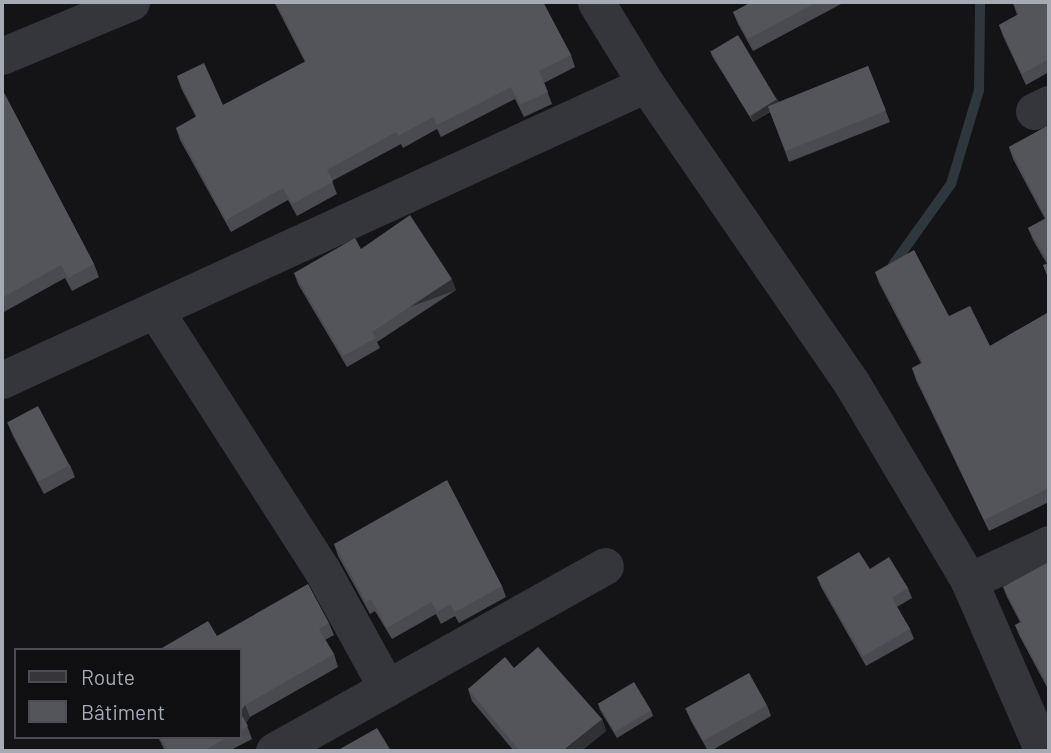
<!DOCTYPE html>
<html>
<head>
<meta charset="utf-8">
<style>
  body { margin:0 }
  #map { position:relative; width:1051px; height:753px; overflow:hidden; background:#141416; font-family:Barlow,sans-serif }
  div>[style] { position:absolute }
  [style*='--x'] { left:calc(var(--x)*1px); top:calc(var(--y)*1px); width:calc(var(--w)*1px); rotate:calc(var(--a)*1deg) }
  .stream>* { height:10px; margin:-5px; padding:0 5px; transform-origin:5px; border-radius:5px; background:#2e363e }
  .minor>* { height:37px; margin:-18.5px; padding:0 18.5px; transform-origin:18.5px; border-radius:18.5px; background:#35363b }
  .wall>* { inset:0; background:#4a4b51 }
  .shaded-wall>* { inset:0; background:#303135; transform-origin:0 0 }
  .building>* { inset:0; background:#54555b; transform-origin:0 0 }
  span { translate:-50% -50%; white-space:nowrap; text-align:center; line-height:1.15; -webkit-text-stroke:5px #0f0f11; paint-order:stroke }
  .frame { position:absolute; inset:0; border:4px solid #a6aab5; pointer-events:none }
  .legend { position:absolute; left:14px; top:648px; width:228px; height:91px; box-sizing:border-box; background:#0f0f11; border:2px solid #4b4d53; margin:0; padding:9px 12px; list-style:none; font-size:21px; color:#a6aab5 }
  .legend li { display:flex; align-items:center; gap:14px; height:35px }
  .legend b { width:35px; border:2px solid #4b4d53 }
</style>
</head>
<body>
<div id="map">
  <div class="stream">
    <div style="--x:893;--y:265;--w:100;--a:-54.4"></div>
    <div style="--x:951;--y:184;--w:98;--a:-73.4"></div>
    <div style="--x:979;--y:90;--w:88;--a:-89.3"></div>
  </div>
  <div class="minor">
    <div style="--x:596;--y:2;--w:96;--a:58.6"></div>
    <div style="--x:646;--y:84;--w:362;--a:55.5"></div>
    <div style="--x:851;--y:382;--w:231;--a:59.3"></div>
    <div style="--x:969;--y:581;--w:185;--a:66.5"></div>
    <div style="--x:2;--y:56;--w:140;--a:-22.7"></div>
    <div style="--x:1034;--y:111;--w:17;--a:-25"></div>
    <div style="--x:155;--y:310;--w:309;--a:57.3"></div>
    <div style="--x:322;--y:570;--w:135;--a:61.2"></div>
    <div style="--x:2;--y:380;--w:709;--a:-24.68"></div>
    <div style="--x:969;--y:581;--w:88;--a:-24.8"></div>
    <div style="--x:274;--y:751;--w:379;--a:-29.2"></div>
  </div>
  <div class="wall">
    <div style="clip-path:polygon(274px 2px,543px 2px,571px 55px,575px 67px,544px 83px,552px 104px,524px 117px,515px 99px,441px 137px,437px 129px,403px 148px,401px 144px,332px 181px,337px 194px,297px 216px,288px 200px,231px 232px,180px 140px,176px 128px,196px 117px,181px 88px,177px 76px,223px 105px,305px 62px)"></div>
    <div style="clip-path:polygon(752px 2px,840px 2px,841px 4px,753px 51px,738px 24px,733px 12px)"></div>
    <div style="clip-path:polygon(1049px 2px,1049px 72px,1026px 85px,1003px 36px,999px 25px,1017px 15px,1013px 3px)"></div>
    <div style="clip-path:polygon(710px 50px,777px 99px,779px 102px,868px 66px,890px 122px,789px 162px,770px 112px,753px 122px,712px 56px)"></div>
    <div style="clip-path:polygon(2px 89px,94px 264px,99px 277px,72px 291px,65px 278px,2px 313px)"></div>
    <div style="clip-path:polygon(1049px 125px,1049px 281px,1043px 265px,1047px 264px,1033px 240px,1028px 228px,1045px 219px,1013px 159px,1009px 147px)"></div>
    <div style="clip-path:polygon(361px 249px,456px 290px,377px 342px,380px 348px,347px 367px,298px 284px,294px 273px)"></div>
    <div style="clip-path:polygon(875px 272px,949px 316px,990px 346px,1049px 312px,1049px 502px,989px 531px,916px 380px,912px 368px,921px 363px,879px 283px)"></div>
    <div style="clip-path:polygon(8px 424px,70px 465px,75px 477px,44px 494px,13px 436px)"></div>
    <div style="clip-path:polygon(334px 544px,502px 586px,506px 597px,459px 623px,455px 616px,441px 624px,436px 614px,392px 639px,375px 611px,370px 614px,338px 556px)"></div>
    <div style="clip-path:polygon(1049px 562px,1049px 691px,1019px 635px,1015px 625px,1020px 622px,1007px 597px,1003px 587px)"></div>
    <div style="clip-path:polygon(870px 569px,908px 588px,912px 598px,897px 607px,910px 629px,914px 639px,866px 666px,821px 587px,817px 577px)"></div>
    <div style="clip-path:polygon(329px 623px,334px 635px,325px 640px,334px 654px,338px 667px,250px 717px,246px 723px,252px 739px,229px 751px,165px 751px,158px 737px,240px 737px,240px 650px,217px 636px)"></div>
    <div style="clip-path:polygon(514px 668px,602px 719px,606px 731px,581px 751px,514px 751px,472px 701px,468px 689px)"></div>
    <div style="clip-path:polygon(598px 703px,651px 710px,653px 716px,617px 738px,600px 710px)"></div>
    <div style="clip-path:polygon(767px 705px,771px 716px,711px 751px,708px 751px,691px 721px,686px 709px)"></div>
  </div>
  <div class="shaded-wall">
    <div style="clip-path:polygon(777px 99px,780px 105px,753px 122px,751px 116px)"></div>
    <div style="left:452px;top:279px;width:12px;height:96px;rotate:70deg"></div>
    <div style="clip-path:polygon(245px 705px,250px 717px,245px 724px,240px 712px)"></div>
    <div style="clip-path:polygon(602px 719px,606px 731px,581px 751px,562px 751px)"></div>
  </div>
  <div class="building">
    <div style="clip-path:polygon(276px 2px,543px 2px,571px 55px,539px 71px,548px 92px,520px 105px,511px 87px,437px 125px,433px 117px,398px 136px,396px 132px,327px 170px,333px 182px,292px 204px,283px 188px,226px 220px,176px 128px,197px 116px,177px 76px,204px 63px,223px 105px,306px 61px)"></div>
    <div style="clip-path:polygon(752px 2px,817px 2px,748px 39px,733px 12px)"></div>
    <div style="clip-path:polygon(1013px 2px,1049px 2px,1049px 59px,1022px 74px,999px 25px,1019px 14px)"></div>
    <div style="left:738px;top:35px;width:75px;height:32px;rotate:59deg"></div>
    <div style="left:868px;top:66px;width:48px;height:108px;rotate:68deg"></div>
    <div style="clip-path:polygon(2px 89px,94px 264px,68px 278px,61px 265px,2px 298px)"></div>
    <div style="clip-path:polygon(1049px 125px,1049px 278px,1043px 265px,1049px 263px,1028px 228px,1046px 218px,1009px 147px)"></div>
    <div style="clip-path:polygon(410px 215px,452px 279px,372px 332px,376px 338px,343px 356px,294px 273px,355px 238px,361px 249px)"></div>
    <div style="clip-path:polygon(914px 250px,949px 316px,970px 306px,990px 346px,1049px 312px,1049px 488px,984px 520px,912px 368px,923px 363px,875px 272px)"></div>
    <div style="left:38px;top:406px;width:67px;height:35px;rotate:62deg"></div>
    <div style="clip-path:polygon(447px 480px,502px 586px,455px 612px,450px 604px,437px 612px,431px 602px,387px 628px,371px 599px,366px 602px,334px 544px)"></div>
    <div style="clip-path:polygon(859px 552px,870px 569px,889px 557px,908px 588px,892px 598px,910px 629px,863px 656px,817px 577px)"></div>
    <div style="clip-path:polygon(1049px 562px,1049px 687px,1015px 625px,1022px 622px,1003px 587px)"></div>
    <div style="clip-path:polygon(308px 584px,329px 623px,319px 629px,334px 654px,245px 705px,240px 712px,248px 726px,240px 731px,240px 650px,163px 650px,162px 648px,208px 621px,217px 636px)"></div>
    <div style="clip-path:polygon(538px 647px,602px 719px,562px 751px,520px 751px,468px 689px,505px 657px,514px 668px)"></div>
    <div style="left:749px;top:673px;width:37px;height:73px;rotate:61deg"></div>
    <div style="left:634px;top:682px;width:33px;height:42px;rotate:59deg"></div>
    <div style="clip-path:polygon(377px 728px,391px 751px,341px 751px,340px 749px)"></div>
    <div style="clip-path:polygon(160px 737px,228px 737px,203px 751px,168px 751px)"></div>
  </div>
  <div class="frame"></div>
  <ul class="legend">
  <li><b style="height:9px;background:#35363b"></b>Route</li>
  <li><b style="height:19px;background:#54555b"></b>Bâtiment</li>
  </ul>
</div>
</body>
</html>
